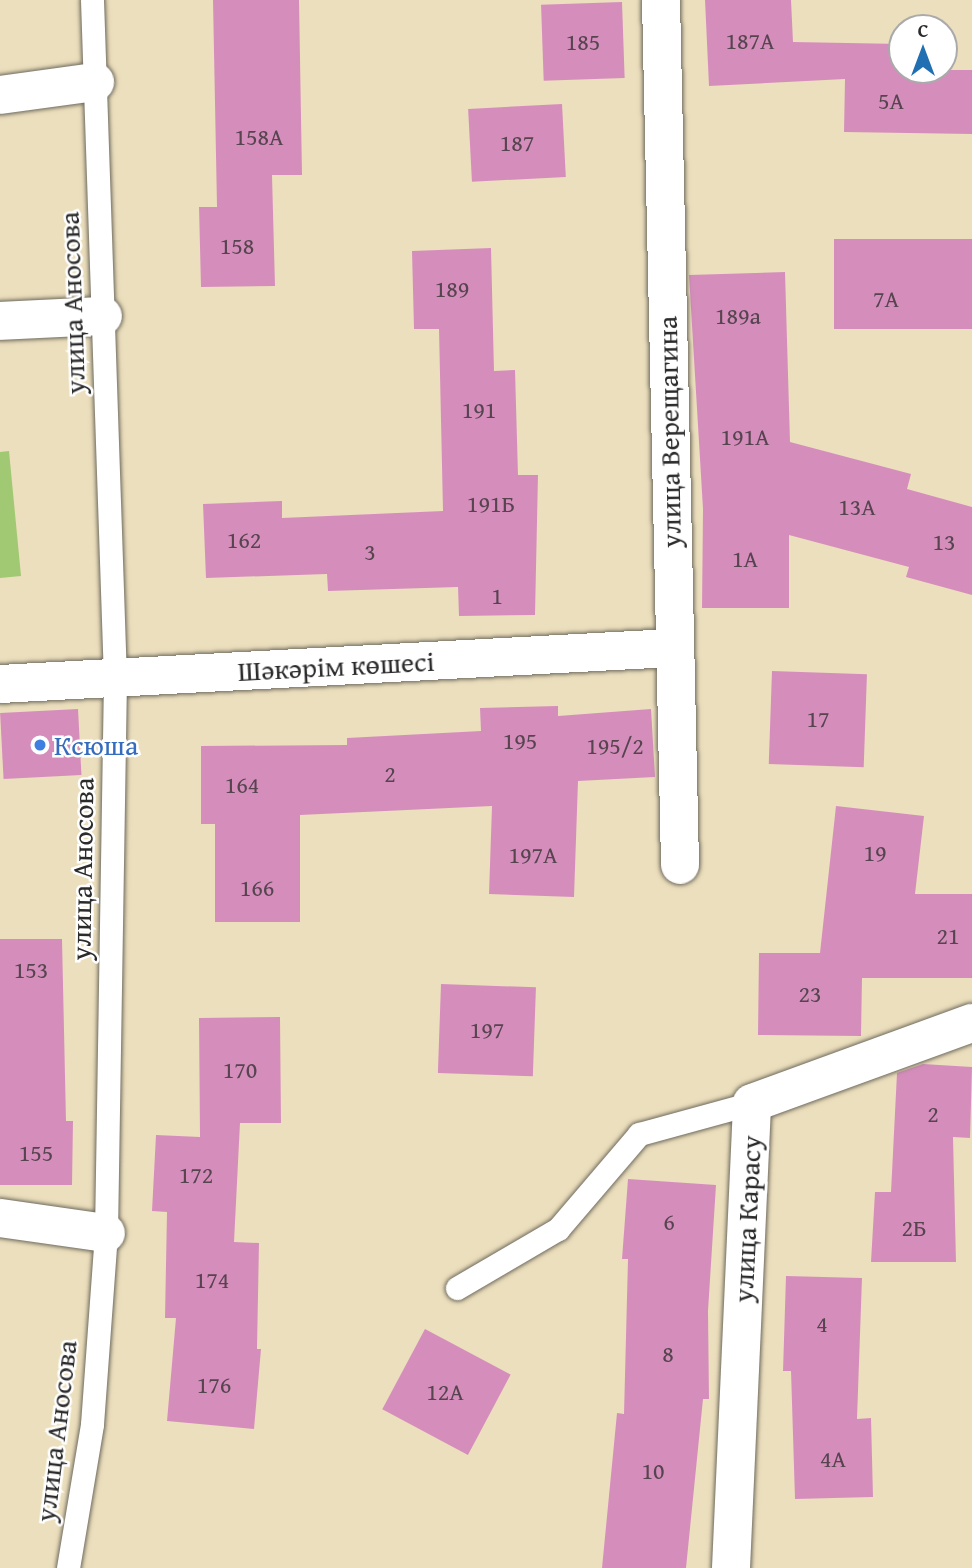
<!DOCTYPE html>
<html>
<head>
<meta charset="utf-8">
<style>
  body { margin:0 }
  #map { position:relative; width:972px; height:1568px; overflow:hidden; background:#ecdfbd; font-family:"Gentium Book Plus",serif }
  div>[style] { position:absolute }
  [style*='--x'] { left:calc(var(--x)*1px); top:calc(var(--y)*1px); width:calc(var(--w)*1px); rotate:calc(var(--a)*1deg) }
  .green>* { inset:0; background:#a1c873 }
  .building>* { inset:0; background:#d58ebc; transform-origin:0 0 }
  .roads { filter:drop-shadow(0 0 2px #6f6a5e) drop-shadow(0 0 2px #6f6a5e) }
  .lane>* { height:23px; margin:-11.5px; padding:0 11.5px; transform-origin:11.5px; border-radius:11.5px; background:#fff }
  .street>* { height:38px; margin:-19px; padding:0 19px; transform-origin:19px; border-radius:19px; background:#fff }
  .dots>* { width:19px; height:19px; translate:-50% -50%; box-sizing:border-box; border:4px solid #fff; border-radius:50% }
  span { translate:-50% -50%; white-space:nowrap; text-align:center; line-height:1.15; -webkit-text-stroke:5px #fff; paint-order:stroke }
  .number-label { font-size:24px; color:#56444f }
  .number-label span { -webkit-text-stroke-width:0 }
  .street-label { font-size:28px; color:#2b2b2b }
  .shop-label { font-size:28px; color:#366cbe }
  .left { translate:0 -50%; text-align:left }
  .north { position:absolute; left:888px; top:14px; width:70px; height:70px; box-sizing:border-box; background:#fff; border:2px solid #aaa; border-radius:50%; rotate:0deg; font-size:19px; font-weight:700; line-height:28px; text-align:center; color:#2b2b2b }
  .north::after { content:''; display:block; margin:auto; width:24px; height:32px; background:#1f6fb2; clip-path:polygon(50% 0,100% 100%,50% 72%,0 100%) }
</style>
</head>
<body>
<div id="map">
  <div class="green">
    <div style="clip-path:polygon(9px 451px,21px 576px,0 578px,0 452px)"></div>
  </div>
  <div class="building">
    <div style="clip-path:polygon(213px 0,299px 0,302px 175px,272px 175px,275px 286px,201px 287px,199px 207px,217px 207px)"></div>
    <div style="clip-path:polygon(705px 0,791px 0,793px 42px,902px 44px,902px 70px,944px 70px,947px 45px,948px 70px,972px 70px,972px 134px,844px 132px,845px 79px,709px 86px)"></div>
    <div style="left:622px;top:2px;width:76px;height:81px;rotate:88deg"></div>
    <div style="left:562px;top:104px;width:73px;height:94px;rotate:87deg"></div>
    <div style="left:972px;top:239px;width:90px;height:138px;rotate:90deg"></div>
    <div style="clip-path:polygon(491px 248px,494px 371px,515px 370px,518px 475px,538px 475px,535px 615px,459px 616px,458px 587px,328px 591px,327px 574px,206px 578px,203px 504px,282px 501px,282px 518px,443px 511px,439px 329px,414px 329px,412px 251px)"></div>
    <div style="clip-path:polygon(785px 272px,790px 442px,911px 474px,907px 489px,972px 507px,972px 595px,906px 577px,909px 567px,789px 535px,789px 608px,702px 608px,703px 509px,689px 275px)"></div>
    <div style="left:772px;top:671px;width:95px;height:93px;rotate:2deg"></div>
    <div style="clip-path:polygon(558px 706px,558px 716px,651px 709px,655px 777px,578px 781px,574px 897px,489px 894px,492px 806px,300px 815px,300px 922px,215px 922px,215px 824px,201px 824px,201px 746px,347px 745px,347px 738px,481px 731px,480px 708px)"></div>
    <div style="left:78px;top:709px;width:66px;height:78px;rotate:87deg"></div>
    <div style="clip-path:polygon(836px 806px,924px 816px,915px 894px,972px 894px,972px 978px,862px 978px,861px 1036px,758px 1035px,759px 953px,820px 953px)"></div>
    <div style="clip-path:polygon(0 939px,62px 939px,66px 1121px,73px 1121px,72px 1185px,0 1185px)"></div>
    <div style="left:441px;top:984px;width:95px;height:89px;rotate:2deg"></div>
    <div style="clip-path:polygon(280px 1017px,281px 1123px,240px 1123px,234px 1242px,259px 1243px,257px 1349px,261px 1349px,254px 1429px,167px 1421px,176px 1318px,165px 1318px,167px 1212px,152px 1211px,156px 1135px,200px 1137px,199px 1018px)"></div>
    <div style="clip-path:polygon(923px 1064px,972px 1067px,970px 1138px,953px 1137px,956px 1262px,871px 1262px,875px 1192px,891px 1192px,897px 1073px)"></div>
    <div style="clip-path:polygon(628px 1179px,716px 1185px,708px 1311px,709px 1399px,703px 1399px,686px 1568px,602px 1568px,617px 1413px,624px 1414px,628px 1259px,622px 1259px)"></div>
    <div style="clip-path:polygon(786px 1276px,862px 1278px,857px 1419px,871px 1418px,873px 1497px,795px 1499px,791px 1371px,783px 1371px)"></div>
    <div style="left:425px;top:1329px;width:97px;height:91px;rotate:28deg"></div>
  </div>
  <div class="roads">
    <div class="lane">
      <div style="--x:457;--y:1288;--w:117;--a:-30.3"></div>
      <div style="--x:558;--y:1229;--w:125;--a:-49.5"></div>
      <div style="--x:639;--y:1134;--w:117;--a:-15.3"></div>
      <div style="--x:68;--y:1568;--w:146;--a:-80.5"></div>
      <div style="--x:92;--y:1424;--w:192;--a:-85.8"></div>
      <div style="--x:106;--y:1233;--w:554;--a:-89.07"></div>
      <div style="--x:115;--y:679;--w:679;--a:-91.94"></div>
    </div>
    <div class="street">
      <div style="--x:661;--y:0;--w:865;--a:88.74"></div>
      <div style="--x:0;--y:95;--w:96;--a:-7.8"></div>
      <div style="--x:0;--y:321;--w:103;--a:-2.8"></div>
      <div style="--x:0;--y:684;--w:673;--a:-3.07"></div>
      <div style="--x:0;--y:1218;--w:107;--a:8.1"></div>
      <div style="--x:731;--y:1568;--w:465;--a:-87.4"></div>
      <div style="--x:752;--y:1103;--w:234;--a:-20"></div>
    </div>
  </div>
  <div class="dots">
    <div style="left:40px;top:745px;background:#3f7fe0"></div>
  </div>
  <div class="number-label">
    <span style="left:750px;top:41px">187А</span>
    <span style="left:583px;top:42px">185</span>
    <span style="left:891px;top:101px">5А</span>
    <span style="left:259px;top:137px">158А</span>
    <span style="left:517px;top:143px">187</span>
    <span style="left:237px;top:246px">158</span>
    <span style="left:452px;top:289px">189</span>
    <span style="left:886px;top:299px">7А</span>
    <span style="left:738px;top:316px">189а</span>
    <span style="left:479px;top:410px">191</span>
    <span style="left:745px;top:437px">191А</span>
    <span style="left:491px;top:504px">191Б</span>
    <span style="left:857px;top:507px">13А</span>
    <span style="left:244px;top:540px">162</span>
    <span style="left:944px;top:542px">13</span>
    <span style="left:370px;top:552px">3</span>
    <span style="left:745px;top:559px">1А</span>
    <span style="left:497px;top:596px">1</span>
    <span style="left:818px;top:719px">17</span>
    <span style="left:520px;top:741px">195</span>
    <span style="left:615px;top:746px">195/2</span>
    <span style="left:390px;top:774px">2</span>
    <span style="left:242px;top:785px">164</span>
    <span style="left:875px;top:853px">19</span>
    <span style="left:533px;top:855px">197А</span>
    <span style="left:257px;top:888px">166</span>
    <span style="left:948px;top:936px">21</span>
    <span style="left:31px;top:970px">153</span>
    <span style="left:810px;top:994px">23</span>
    <span style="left:487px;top:1030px">197</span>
    <span style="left:240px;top:1070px">170</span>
    <span style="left:933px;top:1114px">2</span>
    <span style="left:36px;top:1153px">155</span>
    <span style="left:196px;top:1175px">172</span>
    <span style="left:669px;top:1222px">6</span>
    <span style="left:914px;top:1228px">2Б</span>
    <span style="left:212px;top:1280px">174</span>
    <span style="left:822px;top:1324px">4</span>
    <span style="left:668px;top:1354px">8</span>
    <span style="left:214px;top:1385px">176</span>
    <span style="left:445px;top:1392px">12А</span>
    <span style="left:833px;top:1459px">4А</span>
    <span style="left:653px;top:1471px">10</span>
  </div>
  <div class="street-label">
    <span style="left:72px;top:303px;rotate:-92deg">улица Аносова</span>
    <span style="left:669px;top:432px;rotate:-91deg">улица Верещагина</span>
    <span style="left:336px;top:666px;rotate:-3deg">Шәкәрім көшесі</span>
    <span style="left:82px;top:869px;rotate:-89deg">улица Аносова</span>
    <span style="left:747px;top:1219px;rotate:-87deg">улица Карасу</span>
    <span style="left:56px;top:1431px;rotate:-83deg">улица Аносова</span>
  </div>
  <div class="shop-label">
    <span class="left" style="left:54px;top:745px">Ксюша</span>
  </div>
  <div class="north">С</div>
</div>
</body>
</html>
